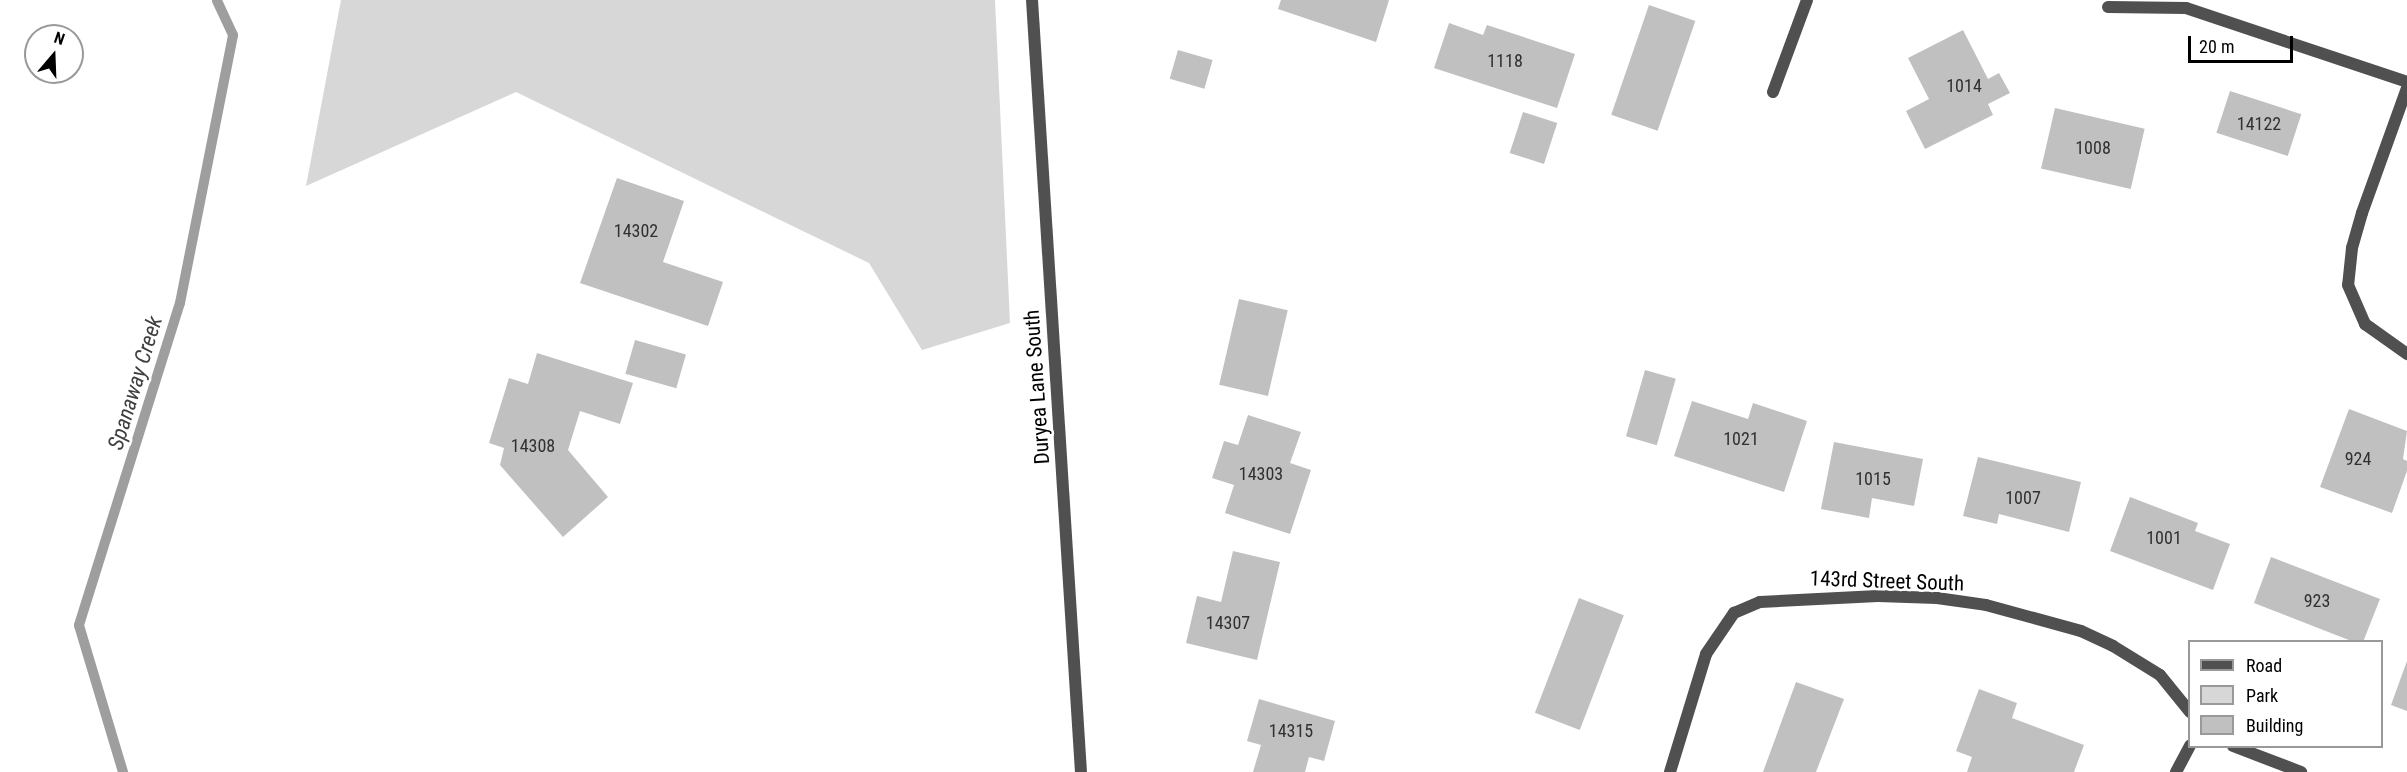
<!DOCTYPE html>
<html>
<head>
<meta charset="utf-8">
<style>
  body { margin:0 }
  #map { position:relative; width:2407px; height:772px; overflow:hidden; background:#fff; font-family:"Roboto Condensed",sans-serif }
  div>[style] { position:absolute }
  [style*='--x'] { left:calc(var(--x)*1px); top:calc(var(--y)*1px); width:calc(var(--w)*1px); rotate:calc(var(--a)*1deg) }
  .green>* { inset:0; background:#d7d7d7 }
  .stream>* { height:10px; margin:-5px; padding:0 5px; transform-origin:5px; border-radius:5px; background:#9e9e9e }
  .building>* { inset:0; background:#c0c0c0; transform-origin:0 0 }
  .street>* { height:12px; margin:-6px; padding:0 6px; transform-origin:6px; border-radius:6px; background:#505050 }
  span { translate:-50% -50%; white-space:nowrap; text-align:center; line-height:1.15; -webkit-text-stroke:5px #fff; paint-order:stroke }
  .number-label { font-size:18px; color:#303030 }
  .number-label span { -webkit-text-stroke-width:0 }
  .street-label { font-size:21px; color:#000 }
  .water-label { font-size:22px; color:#3f3f3f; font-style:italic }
  .legend { position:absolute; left:2188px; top:640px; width:195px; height:108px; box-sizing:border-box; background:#fff; border:2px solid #999; margin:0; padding:8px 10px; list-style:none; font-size:18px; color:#000 }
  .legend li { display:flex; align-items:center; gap:12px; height:30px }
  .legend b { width:30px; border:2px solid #999 }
  .north { position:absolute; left:24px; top:24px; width:60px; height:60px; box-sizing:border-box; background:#fff; border:2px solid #999; border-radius:50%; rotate:19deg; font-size:16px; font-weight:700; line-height:24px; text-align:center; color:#000 }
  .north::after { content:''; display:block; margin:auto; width:21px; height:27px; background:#000; clip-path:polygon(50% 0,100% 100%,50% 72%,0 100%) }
  .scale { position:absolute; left:2188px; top:36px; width:105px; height:27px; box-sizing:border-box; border:3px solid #000; border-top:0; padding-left:8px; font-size:18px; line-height:21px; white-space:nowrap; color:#000; -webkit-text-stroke:4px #fff; paint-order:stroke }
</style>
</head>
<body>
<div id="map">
  <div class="green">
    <div style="clip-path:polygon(341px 0,995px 0,1010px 323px,922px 350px,869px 263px,516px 92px,306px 186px)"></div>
  </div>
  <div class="stream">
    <div style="--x:123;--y:772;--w:153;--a:-106.7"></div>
    <div style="--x:79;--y:625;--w:337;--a:-72.6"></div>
    <div style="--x:180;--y:303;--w:273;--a:-78.8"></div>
    <div style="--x:233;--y:35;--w:38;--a:-115"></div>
  </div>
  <div class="building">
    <div style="clip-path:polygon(1281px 0,1389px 0,1376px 42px,1278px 9px)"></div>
    <div style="left:1649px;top:5px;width:49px;height:116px;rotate:19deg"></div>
    <div style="clip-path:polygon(1449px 23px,1483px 35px,1487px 25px,1575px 54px,1557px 108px,1434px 68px)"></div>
    <div style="clip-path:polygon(1963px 30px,1988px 79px,1999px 73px,2010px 93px,1988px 104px,1993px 115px,1925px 149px,1906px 111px,1929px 99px,1908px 58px)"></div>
    <div style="left:1178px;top:50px;width:36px;height:30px;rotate:16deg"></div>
    <div style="left:2230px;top:91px;width:75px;height:44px;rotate:18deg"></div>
    <div style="left:2055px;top:108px;width:92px;height:62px;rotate:13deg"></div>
    <div style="left:1523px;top:112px;width:36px;height:43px;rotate:18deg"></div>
    <div style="clip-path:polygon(617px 178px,684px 201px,663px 262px,723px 282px,708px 326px,580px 283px)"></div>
    <div style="left:1239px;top:299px;width:50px;height:88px;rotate:13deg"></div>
    <div style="left:635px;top:340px;width:53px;height:35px;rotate:16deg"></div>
    <div style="clip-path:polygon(537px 353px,633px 383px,620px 424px,580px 411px,568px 450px,608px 497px,563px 537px,500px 465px,504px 448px,489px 443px,509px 378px,528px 384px)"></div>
    <div style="left:1645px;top:370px;width:32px;height:69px;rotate:16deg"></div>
    <div style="clip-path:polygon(1692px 401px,1748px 419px,1753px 403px,1807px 421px,1784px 492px,1674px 456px)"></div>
    <div style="clip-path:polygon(2349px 409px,2407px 431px,2403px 459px,2407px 461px,2407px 471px,2392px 513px,2320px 487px)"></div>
    <div style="clip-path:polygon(1248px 415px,1301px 432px,1290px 463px,1311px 470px,1290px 534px,1225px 513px,1234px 485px,1212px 478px,1224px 441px,1238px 445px)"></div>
    <div style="clip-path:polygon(1834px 442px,1923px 459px,1914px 506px,1872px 498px,1869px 518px,1821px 509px)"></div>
    <div style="clip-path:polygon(1978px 457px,2081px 482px,2069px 532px,1999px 514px,1997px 524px,1963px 516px)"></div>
    <div style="clip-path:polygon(2130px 497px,2198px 523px,2195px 531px,2230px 544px,2213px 590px,2110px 551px)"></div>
    <div style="clip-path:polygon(1233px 551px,1280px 562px,1257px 660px,1186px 643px,1197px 596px,1221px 602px)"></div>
    <div style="clip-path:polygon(2271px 557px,2380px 599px,2363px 642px,2354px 642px,2254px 603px)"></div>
    <div style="left:1579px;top:598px;width:48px;height:123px;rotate:21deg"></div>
    <div style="clip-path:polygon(2407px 661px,2407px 711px,2391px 705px)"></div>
    <div style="clip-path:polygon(1796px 682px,1844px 699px,1816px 772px,1763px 772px)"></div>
    <div style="clip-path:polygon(1979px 689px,2017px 703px,2012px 718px,2084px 745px,2074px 772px,1967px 772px,1972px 757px,1956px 751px)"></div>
    <div style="clip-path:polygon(1259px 699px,1335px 721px,1324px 761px,1309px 757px,1305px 772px,1253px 772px,1261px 745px,1247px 741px)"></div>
  </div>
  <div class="street">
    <div style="--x:1032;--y:0;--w:774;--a:86.37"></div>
    <div style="--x:2108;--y:7;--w:78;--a:0.7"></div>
    <div style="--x:2186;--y:8;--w:233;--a:18.5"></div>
    <div style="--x:2407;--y:88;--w:133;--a:109.8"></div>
    <div style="--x:2362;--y:213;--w:36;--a:106"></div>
    <div style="--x:2352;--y:248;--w:37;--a:96"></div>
    <div style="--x:2348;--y:285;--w:43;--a:66.4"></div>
    <div style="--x:2365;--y:324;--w:52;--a:35.5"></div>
    <div style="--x:1773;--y:92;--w:98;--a:-69.7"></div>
    <div style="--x:2233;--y:746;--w:73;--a:20.9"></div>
    <div style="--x:1670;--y:772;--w:123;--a:-73"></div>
    <div style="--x:1706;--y:654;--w:50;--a:-55.7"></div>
    <div style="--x:1734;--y:613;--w:28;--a:-23"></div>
    <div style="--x:1760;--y:602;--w:118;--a:-2.9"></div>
    <div style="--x:1878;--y:596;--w:59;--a:1.9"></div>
    <div style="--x:1937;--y:598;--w:49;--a:8.1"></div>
    <div style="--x:1986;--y:605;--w:98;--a:15.3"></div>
    <div style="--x:2081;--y:631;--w:35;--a:25"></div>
    <div style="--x:2113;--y:646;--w:55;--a:31.7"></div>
    <div style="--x:2160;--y:675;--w:48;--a:51"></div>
    <div style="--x:2176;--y:772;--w:30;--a:-62"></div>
  </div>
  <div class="number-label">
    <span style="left:1505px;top:61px">1118</span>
    <span style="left:1964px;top:86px">1014</span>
    <span style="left:2259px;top:124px">14122</span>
    <span style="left:2093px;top:148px">1008</span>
    <span style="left:636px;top:231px">14302</span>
    <span style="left:1741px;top:439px">1021</span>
    <span style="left:533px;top:446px">14308</span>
    <span style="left:2358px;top:459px">924</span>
    <span style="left:1261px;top:474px">14303</span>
    <span style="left:1873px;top:479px">1015</span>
    <span style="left:2023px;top:498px">1007</span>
    <span style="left:2164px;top:538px">1001</span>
    <span style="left:2317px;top:601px">923</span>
    <span style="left:1228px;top:623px">14307</span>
    <span style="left:1291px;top:731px">14315</span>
  </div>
  <div class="street-label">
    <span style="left:1037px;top:387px;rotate:-94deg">Duryea Lane South</span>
    <span style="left:1887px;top:581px;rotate:2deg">143rd Street South</span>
  </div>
  <div class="water-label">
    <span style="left:135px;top:383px;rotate:-73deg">Spanaway Creek</span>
  </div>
  <ul class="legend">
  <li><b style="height:8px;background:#505050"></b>Road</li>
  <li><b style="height:16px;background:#d7d7d7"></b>Park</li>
  <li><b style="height:16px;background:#c0c0c0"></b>Building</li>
  </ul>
  <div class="north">N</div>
  <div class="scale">20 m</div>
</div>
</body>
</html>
